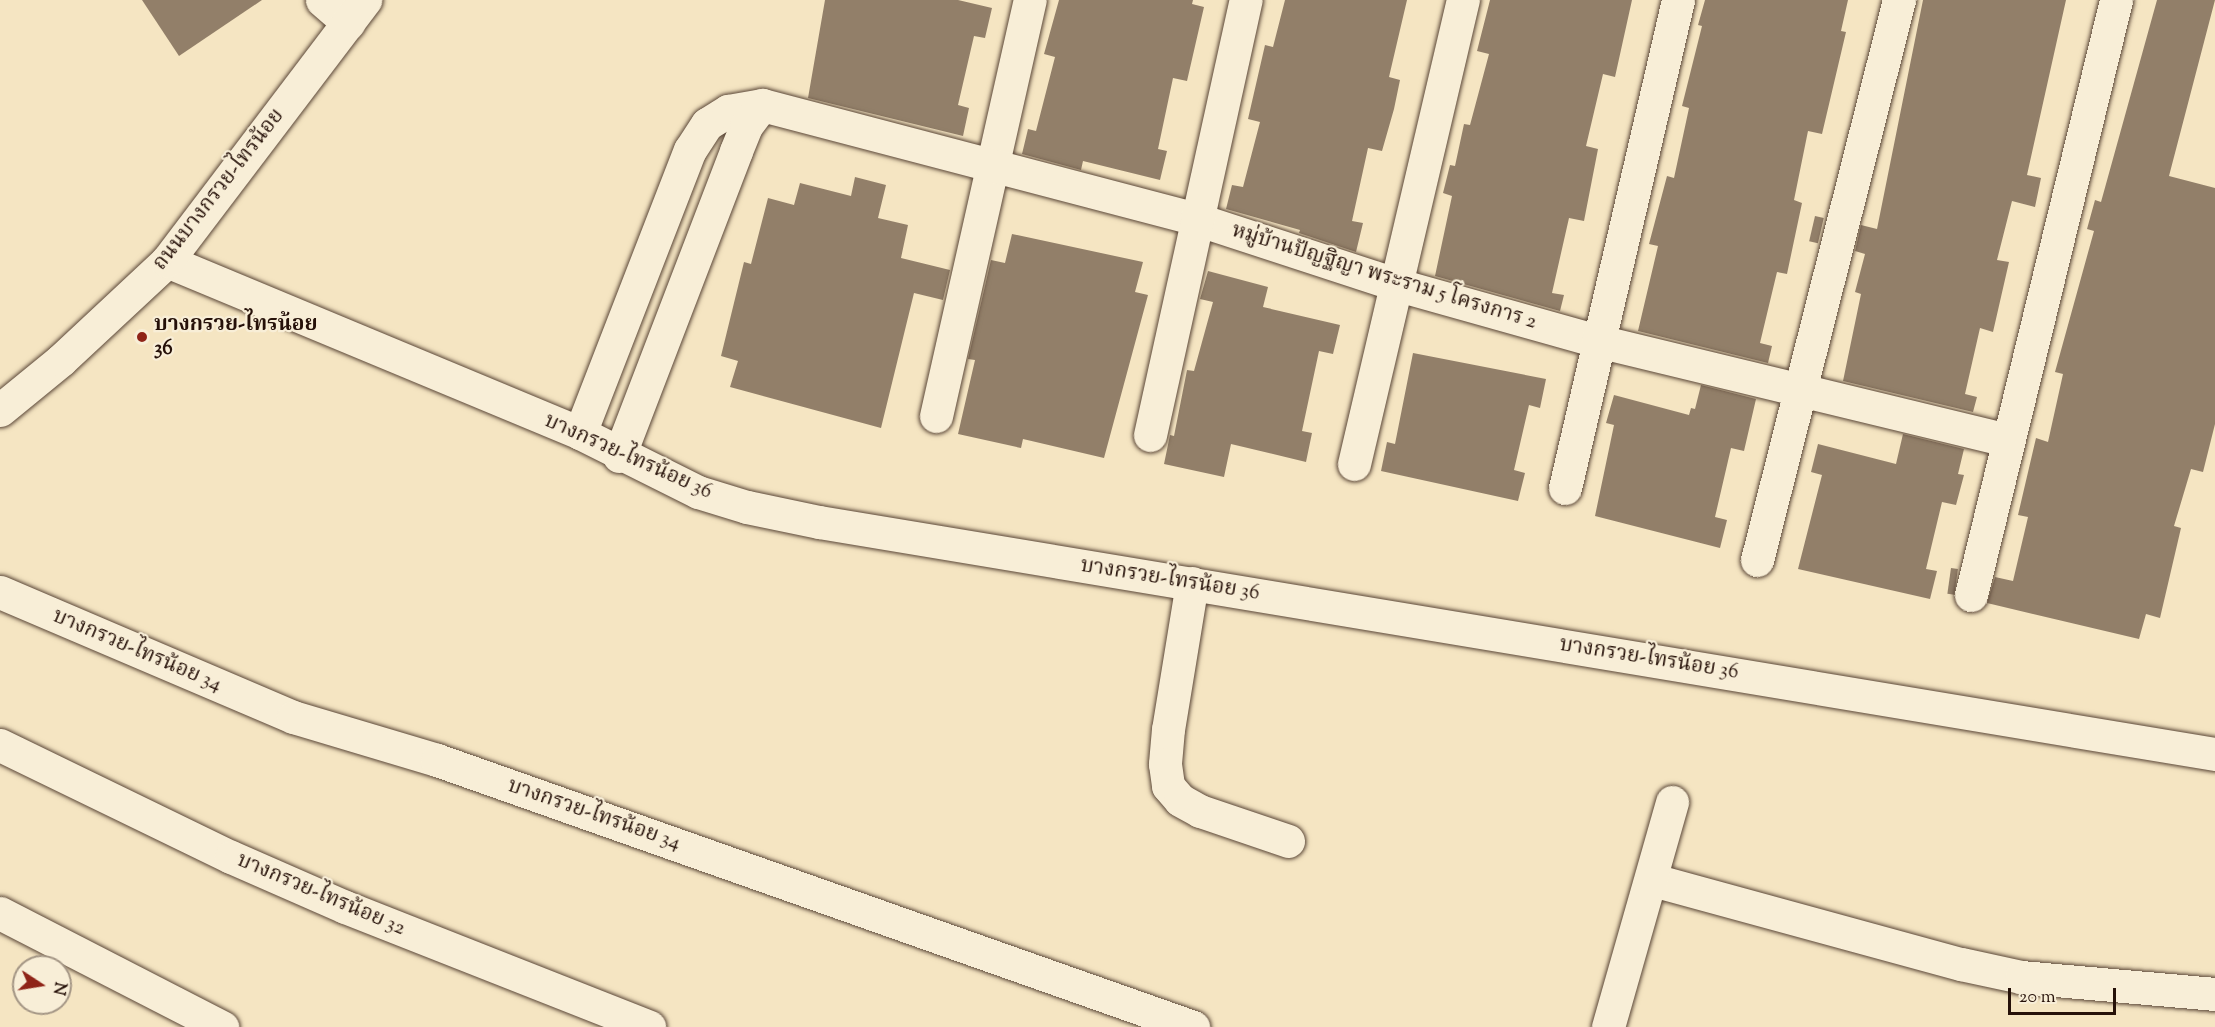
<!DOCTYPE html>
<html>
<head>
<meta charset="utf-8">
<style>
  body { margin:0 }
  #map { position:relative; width:2215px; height:1027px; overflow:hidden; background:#f5e5c2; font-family:"Sorts Mill Goudy","Noto Serif Thai",serif }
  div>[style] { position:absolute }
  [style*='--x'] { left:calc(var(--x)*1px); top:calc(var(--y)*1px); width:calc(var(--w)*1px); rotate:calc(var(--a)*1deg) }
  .building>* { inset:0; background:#927f69; transform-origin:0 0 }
  .roads { filter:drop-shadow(0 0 2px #5a4637) drop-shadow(0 0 2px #5a4637) }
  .street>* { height:33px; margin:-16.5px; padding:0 16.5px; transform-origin:16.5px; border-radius:16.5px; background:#f8eed7 }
  .secondary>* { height:33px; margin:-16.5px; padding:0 16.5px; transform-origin:16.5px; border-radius:16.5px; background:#f8eed7 }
  .dots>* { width:16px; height:16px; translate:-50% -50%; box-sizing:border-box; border:3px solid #f8eed7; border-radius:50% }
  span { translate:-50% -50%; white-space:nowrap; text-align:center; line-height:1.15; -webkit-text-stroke:4.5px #f8eed7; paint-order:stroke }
  .street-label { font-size:21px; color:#261109 }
  .poi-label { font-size:21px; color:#261109; font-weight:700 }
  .left { translate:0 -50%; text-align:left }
  .north { position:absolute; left:12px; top:955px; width:60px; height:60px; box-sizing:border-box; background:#f8eed7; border:2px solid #a49685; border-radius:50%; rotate:102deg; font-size:16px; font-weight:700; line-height:24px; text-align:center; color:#261109 }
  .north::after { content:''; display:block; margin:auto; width:21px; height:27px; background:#8f2418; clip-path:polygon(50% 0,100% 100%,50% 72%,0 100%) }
  .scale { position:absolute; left:2008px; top:988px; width:108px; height:27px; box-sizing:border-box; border:3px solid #261109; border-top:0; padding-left:8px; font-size:18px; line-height:21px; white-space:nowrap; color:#261109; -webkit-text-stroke:4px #f8eed7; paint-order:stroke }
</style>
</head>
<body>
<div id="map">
  <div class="building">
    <div style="clip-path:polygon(142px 0,262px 0,179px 56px)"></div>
    <div style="clip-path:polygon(825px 0,958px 0,992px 8px,985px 38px,974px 36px,958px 105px,969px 108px,963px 136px,808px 98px)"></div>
    <div style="clip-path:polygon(1059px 0,1193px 0,1192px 4px,1204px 7px,1187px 81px,1173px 78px,1158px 149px,1167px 151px,1160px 180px,1083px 161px,1081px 170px,1022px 154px,1028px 129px,1036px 131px,1055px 57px,1044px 54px)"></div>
    <div style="clip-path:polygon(1285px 0,1407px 0,1389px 77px,1400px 80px,1394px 109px,1382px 151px,1368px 148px,1352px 221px,1363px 223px,1356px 252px,1299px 233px,1300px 230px,1226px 209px,1232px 185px,1243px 187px,1260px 122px,1248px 119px,1265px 45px,1273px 47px)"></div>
    <div style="clip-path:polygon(1490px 0,1632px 0,1615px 77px,1603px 74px,1586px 146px,1598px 149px,1584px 221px,1569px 218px,1552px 293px,1564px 295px,1560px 311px,1435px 276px,1452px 196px,1443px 193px,1450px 165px,1455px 166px,1464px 124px,1470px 125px,1489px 54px,1477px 51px)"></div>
    <div style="clip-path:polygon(1705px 0,1848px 0,1841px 31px,1846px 32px,1822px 134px,1808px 131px,1794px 200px,1802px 203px,1787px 274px,1777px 272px,1760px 343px,1772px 346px,1768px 363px,1638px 331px,1658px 246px,1649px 244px,1667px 176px,1674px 178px,1689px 108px,1682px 106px,1702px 26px,1698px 25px)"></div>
    <div style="clip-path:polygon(1923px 0,2066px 0,2027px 175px,2041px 178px,2035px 207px,2012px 201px,1997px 260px,2009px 262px,1993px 332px,1980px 328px,1965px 394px,1977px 397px,1973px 412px,1843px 381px,1861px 294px,1855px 292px,1865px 254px,1855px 251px,1861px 225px,1877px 229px)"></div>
    <div style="clip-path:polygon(2157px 0,2215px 0,2169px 176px,2215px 188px,2215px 424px,2203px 472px,2191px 469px,2174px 526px,2181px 528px,2160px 618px,2146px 614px,2139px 639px,1987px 603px,1995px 577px,2013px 581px,2028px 517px,2018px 515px,2036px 438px,2048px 442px,2063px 374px,2055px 372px,2094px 231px,2087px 229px,2095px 200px,2101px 202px)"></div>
    <div style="clip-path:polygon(855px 177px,886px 185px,878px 218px,908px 225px,901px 258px,950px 270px,943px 300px,914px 293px,881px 428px,730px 387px,738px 361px,721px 356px,744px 262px,751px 264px,768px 198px,794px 205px,800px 183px,851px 196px)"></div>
    <div style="left:1815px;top:216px;width:9px;height:26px;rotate:13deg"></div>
    <div style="clip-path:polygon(1012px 234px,1143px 262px,1135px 292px,1148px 295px,1104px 458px,1023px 439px,1021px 448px,958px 434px,975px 360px,968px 359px,991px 260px,1005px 263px)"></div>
    <div style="clip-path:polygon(1208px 271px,1268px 287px,1263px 307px,1340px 325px,1333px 354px,1319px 351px,1302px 431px,1312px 433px,1306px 462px,1231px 444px,1224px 477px,1164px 464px,1170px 435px,1174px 436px,1187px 370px,1194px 371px,1213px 302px,1200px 299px)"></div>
    <div style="clip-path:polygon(1413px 353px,1546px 379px,1540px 408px,1529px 405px,1514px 470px,1525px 473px,1518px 501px,1381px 471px,1387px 442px,1395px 444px)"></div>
    <div style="clip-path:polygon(1701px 385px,1756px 399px,1744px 451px,1731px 448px,1715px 517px,1727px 520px,1720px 548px,1595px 516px,1614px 425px,1606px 423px,1614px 395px,1689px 415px,1691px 408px,1695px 409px)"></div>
    <div style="clip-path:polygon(1903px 434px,1964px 449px,1958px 474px,1964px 475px,1956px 505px,1942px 502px,1926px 569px,1937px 571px,1930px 599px,1798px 569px,1822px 475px,1811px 472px,1818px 444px,1896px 464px)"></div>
    <div style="left:1951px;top:568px;width:7px;height:26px;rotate:8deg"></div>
  </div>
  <div class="roads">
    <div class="street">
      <div style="--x:322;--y:0;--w:35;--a:41"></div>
      <div style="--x:167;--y:261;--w:447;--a:22.6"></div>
      <div style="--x:580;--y:433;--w:132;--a:26.6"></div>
      <div style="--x:698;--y:492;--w:51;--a:17"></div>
      <div style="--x:747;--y:507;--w:74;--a:11.8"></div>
      <div style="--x:819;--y:522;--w:1415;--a:9.44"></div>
      <div style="--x:936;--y:416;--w:426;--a:-77.3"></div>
      <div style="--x:580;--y:433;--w:304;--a:-68.8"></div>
      <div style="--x:690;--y:150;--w:31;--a:-57"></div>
      <div style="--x:707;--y:124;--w:25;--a:-32"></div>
      <div style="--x:728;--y:111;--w:35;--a:-10"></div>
      <div style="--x:762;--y:105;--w:449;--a:14.7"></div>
      <div style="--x:1196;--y:219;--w:209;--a:18.1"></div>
      <div style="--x:1395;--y:284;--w:211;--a:15.7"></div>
      <div style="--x:1598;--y:341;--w:422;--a:13.6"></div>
      <div style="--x:1150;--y:435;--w:445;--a:-77.6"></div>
      <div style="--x:619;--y:456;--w:327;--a:-69"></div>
      <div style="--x:736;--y:151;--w:27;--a:-68"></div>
      <div style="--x:746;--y:126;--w:26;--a:-53"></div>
      <div style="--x:1354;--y:464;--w:477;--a:-76.8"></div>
      <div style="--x:1565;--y:488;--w:501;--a:-76.96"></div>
      <div style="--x:1757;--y:560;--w:578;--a:-75.77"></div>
      <div style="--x:1192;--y:583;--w:148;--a:99.3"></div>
      <div style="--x:1168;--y:729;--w:35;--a:95"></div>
      <div style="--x:1165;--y:764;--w:22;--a:82"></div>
      <div style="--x:1168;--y:786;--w:18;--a:49"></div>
      <div style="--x:1180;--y:800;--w:23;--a:29"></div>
      <div style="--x:1200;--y:811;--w:93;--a:18.8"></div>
      <div style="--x:0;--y:592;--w:319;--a:23.1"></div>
      <div style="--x:293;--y:717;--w:150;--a:16.6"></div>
      <div style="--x:437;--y:760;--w:802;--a:19.45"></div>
      <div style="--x:1971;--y:595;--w:612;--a:-76.3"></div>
      <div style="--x:0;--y:745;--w:257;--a:25.9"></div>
      <div style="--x:231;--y:857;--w:124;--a:23.7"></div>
      <div style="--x:345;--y:907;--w:327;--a:21.5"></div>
      <div style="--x:1653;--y:880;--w:319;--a:15.3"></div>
      <div style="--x:1961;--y:964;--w:61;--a:12.2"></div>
      <div style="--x:2021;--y:977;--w:195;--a:5"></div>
      <div style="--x:0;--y:913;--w:250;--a:27.2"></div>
      <div style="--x:1608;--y:1027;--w:234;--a:-74.1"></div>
    </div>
    <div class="secondary">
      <div style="--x:0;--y:410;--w:79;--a:-39.3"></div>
      <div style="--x:61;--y:360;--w:145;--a:-43"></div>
      <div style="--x:167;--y:261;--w:328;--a:-52.8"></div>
    </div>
  </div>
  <div class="dots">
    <div style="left:142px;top:337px;background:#8f2418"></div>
  </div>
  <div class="street-label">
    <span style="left:219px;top:190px;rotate:-52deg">ถนนบางกรวย-ไทรน้อย</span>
    <span style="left:1384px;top:277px;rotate:17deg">หมู่บ้านปัญฐิญา พระราม 5 โครงการ 2</span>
    <span style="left:628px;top:457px;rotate:24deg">บางกรวย-ไทรน้อย 36</span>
    <span style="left:1170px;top:580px;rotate:9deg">บางกรวย-ไทรน้อย 36</span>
    <span style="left:137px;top:651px;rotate:23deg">บางกรวย-ไทรน้อย 34</span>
    <span style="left:1649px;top:659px;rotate:9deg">บางกรวย-ไทรน้อย 36</span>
    <span style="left:594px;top:815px;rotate:19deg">บางกรวย-ไทรน้อย 34</span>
    <span style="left:321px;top:895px;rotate:23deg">บางกรวย-ไทรน้อย 32</span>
  </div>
  <div class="poi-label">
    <span class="left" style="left:154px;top:337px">บางกรวย-ไทรน้อย<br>36</span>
  </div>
  <div class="north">N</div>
  <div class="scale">20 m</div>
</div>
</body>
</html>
